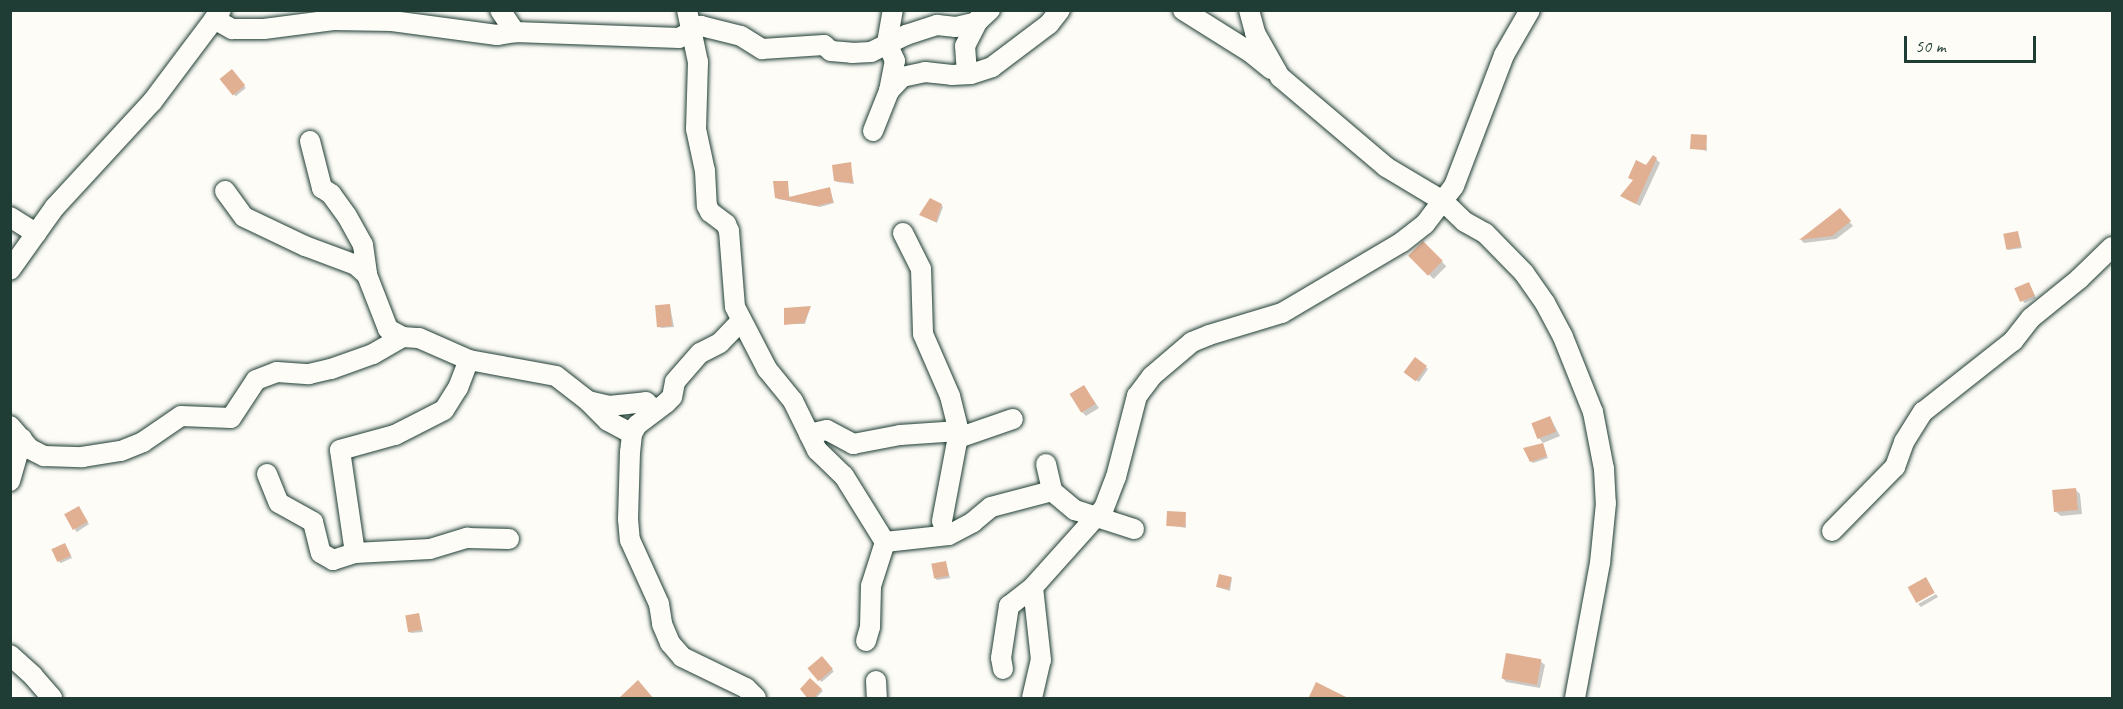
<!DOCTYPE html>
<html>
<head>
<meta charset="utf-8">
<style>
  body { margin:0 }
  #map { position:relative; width:2123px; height:709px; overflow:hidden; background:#fdfcf7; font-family:Caveat,sans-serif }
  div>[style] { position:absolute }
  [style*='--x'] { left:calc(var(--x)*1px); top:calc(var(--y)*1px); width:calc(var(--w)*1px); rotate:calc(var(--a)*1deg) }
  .shadow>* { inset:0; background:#0003; transform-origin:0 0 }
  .building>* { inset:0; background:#e1b093; transform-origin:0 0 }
  .roads { filter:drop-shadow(0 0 2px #1f3d34) drop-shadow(0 0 2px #1f3d34) }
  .minor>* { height:20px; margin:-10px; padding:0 10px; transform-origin:10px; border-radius:10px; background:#fdfcf7 }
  span { translate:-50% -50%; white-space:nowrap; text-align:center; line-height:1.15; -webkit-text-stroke:4.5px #fdfcf7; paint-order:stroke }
  .frame { position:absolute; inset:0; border:12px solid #1f3d34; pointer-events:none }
  .scale { position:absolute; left:1904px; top:36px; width:132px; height:27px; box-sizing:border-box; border:3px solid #1f3d34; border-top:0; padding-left:8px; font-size:18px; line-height:21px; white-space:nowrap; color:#1f3d34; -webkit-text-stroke:4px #fdfcf7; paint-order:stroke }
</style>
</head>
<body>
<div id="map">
  <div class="shadow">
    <div style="left:232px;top:71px;width:22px;height:13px;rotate:51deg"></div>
    <div style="clip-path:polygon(1706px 136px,1707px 151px,1692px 148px)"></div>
    <div style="clip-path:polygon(1656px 159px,1660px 163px,1640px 206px,1626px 199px,1622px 196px,1634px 181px,1630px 177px)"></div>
    <div style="clip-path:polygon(850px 164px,854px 184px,837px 182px,835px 180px)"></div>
    <div style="clip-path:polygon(787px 183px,790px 199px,830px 189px,834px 203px,820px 207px,778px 199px,776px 197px)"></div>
    <div style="clip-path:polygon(941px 205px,943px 207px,937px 223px,921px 215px)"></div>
    <div style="clip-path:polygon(1840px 210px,1853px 226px,1836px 239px,1804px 243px,1801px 240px)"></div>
    <div style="clip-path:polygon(2018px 233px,2022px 248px,2008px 250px,2007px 248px)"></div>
    <div style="left:1423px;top:243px;width:33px;height:18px;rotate:45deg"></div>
    <div style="clip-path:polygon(2030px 286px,2036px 298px,2025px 303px,2023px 302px)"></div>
    <div style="clip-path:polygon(670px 306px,674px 327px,661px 328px,659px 326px)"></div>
    <div style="clip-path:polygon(810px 308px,805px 324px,786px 324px)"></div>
    <div style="clip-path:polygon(1416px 360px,1428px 369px,1419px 382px,1408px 375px)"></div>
    <div style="clip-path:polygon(1084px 387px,1099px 408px,1086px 416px,1082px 412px)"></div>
    <div style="clip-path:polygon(1550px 417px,1560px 436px,1543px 443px,1539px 438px)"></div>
    <div style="clip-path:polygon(1542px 444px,1548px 458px,1533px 463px,1531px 461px)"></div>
    <div style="clip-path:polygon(2075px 489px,2080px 494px,2082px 514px,2061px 516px,2056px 512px)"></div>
    <div style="clip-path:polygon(80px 510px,89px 524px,77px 532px,75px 530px)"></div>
    <div style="clip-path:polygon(1185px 513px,1186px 528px,1168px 525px)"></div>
    <div style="clip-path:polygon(66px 546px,72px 558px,61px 563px,59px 562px)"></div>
    <div style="clip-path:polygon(946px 563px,950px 578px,937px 580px,935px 578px)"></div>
    <div style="clip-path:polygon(1232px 578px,1230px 591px,1217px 587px)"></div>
    <div style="clip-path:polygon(1936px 594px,1938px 597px,1921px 607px,1918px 604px)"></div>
    <div style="clip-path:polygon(419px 615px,423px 632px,411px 633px,409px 631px)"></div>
    <div style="left:822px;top:658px;width:18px;height:16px;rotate:49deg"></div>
    <div style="clip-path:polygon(1540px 661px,1545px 665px,1540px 688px,1506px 682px,1502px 677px)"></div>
    <div style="clip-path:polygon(810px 680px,823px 691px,816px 698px,811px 698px)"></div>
  </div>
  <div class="building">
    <div style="left:232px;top:69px;width:21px;height:16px;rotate:51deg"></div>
    <div style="left:1691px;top:134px;width:16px;height:15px;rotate:4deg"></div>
    <div style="clip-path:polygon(1653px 155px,1657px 158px,1636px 204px,1620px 196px,1633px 180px,1628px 178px,1636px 160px,1646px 165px)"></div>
    <div style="clip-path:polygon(851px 162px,853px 183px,834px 181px,832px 165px)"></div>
    <div style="clip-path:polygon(773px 181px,788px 181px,789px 197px,830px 187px,833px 202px,817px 206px,775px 198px)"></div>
    <div style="clip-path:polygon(930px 198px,942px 204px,936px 222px,919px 215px)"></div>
    <div style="clip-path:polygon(1840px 208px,1851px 221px,1832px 236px,1799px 240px)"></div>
    <div style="left:2018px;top:231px;width:16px;height:15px;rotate:79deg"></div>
    <div style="left:1423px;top:241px;width:28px;height:21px;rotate:45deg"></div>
    <div style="left:2029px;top:282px;width:15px;height:16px;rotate:67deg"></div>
    <div style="left:670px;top:304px;width:22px;height:15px;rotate:85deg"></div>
    <div style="clip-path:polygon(811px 306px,804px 323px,784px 325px,784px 308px)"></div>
    <div style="left:1415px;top:357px;width:15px;height:19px;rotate:37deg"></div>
    <div style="left:1084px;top:385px;width:22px;height:17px;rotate:58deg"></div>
    <div style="left:1550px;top:416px;width:17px;height:20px;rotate:69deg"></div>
    <div style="clip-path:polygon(1543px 443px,1547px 456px,1530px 462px,1523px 448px)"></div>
    <div style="left:2076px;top:488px;width:22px;height:24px;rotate:85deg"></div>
    <div style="left:79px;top:506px;width:18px;height:17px;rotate:61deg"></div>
    <div style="left:1167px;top:511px;width:19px;height:15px;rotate:3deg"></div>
    <div style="left:65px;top:543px;width:14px;height:15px;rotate:65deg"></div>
    <div style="left:946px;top:561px;width:15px;height:15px;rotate:79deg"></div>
    <div style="left:1219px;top:574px;width:13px;height:13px;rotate:13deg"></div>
    <div style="left:1926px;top:577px;width:18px;height:21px;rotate:61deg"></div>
    <div style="left:419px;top:613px;width:17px;height:14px;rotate:80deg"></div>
    <div style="left:1506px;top:653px;width:36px;height:26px;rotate:10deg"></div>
    <div style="left:822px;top:656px;width:17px;height:19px;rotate:50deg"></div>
    <div style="clip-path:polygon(810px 678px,822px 689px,813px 699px,808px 699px,800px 689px)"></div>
    <div style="clip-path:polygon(638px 680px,654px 699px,618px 699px)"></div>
    <div style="clip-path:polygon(1316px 682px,1350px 699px,1308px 699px)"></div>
  </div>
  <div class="roads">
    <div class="minor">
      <div style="--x:500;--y:10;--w:27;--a:56"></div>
      <div style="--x:687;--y:10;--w:53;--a:78.1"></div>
      <div style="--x:698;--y:62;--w:67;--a:91.7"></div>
      <div style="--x:696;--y:129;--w:43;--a:77.9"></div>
      <div style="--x:705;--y:171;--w:35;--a:87"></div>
      <div style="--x:707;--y:206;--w:7;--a:63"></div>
      <div style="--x:710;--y:212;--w:20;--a:37"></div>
      <div style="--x:726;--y:224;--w:8;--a:67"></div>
      <div style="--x:729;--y:231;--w:76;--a:85.5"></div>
      <div style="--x:735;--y:307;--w:70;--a:62.7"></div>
      <div style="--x:767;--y:369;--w:41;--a:50.9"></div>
      <div style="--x:793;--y:401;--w:55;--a:63.9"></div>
      <div style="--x:817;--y:450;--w:37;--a:44"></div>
      <div style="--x:844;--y:476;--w:78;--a:58.2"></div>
      <div style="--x:1183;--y:10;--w:79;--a:32.1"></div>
      <div style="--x:1250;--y:52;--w:27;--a:39"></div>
      <div style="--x:1249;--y:10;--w:24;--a:75"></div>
      <div style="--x:1255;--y:33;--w:51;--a:60.4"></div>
      <div style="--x:1280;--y:77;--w:139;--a:40.3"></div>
      <div style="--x:1386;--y:167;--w:66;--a:30.8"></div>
      <div style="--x:1443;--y:201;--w:30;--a:44"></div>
      <div style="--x:1465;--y:222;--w:23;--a:29"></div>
      <div style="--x:1485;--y:233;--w:56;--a:45.7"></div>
      <div style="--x:1524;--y:273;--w:37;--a:55"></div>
      <div style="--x:1545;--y:303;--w:38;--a:62"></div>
      <div style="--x:1563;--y:337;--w:81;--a:68.2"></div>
      <div style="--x:1593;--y:412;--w:58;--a:79.1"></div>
      <div style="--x:1604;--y:469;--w:34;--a:87"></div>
      <div style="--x:1606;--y:503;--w:60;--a:95.7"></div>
      <div style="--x:1600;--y:563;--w:137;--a:100.5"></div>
      <div style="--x:214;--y:19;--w:21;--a:29"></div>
      <div style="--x:232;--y:29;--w:32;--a:0"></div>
      <div style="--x:264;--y:29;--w:70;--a:-7.4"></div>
      <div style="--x:333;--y:20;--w:59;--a:1"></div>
      <div style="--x:392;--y:21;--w:106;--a:7.6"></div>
      <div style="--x:497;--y:35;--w:18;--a:-9"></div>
      <div style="--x:515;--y:32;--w:164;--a:2.1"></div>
      <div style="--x:679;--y:38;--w:25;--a:-29"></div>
      <div style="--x:701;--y:26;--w:41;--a:14"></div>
      <div style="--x:741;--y:36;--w:25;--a:32"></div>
      <div style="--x:762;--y:49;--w:62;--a:-3.7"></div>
      <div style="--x:824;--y:45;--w:9;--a:41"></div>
      <div style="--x:831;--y:51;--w:21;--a:5"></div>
      <div style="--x:852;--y:53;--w:19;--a:-3"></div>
      <div style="--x:871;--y:52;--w:39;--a:-26"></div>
      <div style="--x:906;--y:35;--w:33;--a:-18"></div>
      <div style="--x:937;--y:25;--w:19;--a:6"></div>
      <div style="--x:956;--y:27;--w:22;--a:-13"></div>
      <div style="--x:977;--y:22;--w:18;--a:-43"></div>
      <div style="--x:967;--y:74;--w:28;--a:-94"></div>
      <div style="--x:965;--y:46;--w:36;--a:-63"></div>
      <div style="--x:889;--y:91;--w:31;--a:-79"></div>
      <div style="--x:895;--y:61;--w:20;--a:-114"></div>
      <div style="--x:887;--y:43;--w:34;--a:-80"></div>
      <div style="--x:873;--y:131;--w:43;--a:-68.2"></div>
      <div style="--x:889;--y:91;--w:19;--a:-47"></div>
      <div style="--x:902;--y:77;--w:24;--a:-12"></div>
      <div style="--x:925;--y:72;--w:27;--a:6"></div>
      <div style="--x:952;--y:75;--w:19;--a:-3"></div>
      <div style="--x:971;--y:74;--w:22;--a:-18"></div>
      <div style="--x:992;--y:67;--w:71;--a:-37"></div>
      <div style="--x:1049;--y:24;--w:18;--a:-52"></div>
      <div style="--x:310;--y:141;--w:49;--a:75.7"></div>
      <div style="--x:322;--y:188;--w:11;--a:34"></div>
      <div style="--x:331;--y:194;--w:27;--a:54"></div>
      <div style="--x:347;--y:216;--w:33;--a:61"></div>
      <div style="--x:363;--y:245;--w:30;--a:82"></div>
      <div style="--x:225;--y:191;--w:32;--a:54"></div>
      <div style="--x:244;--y:217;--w:68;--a:25.4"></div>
      <div style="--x:305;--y:246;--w:54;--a:20.4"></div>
      <div style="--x:356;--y:265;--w:15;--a:42"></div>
      <div style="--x:367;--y:275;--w:58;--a:68.7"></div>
      <div style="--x:388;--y:329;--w:17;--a:28"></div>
      <div style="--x:10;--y:217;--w:31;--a:32"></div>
      <div style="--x:903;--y:233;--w:40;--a:63.4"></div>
      <div style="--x:921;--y:269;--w:65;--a:88.2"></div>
      <div style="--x:923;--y:334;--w:68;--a:66.5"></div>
      <div style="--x:950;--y:396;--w:36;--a:76"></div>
      <div style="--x:959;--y:431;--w:92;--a:100.7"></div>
      <div style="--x:10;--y:270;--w:77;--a:-54.5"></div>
      <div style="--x:55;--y:207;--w:143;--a:-47.3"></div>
      <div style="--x:152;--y:102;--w:115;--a:-53.1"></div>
      <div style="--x:741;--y:321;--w:30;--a:134"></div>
      <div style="--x:720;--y:343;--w:22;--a:153"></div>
      <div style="--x:700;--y:353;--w:38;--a:131"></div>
      <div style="--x:675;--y:382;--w:15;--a:101"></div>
      <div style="--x:672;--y:397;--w:8;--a:135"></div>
      <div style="--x:666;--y:403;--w:36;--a:143"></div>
      <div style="--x:637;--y:425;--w:10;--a:119"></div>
      <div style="--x:632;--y:434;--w:18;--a:96"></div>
      <div style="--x:630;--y:452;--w:67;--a:91.7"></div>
      <div style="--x:628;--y:519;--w:21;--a:85"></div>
      <div style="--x:630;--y:540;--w:70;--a:65.6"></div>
      <div style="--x:659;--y:604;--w:20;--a:81"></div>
      <div style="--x:662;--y:624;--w:21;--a:67"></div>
      <div style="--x:670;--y:643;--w:18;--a:49"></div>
      <div style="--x:682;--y:657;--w:71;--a:25.8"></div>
      <div style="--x:746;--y:688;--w:14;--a:45"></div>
      <div style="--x:589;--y:402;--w:27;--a:45"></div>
      <div style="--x:608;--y:421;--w:27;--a:28"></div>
      <div style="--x:10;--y:426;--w:30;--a:49"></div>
      <div style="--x:30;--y:449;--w:16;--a:27"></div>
      <div style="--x:44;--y:456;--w:38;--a:2"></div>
      <div style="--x:82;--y:457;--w:39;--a:-9"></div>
      <div style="--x:121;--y:451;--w:24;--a:-22"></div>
      <div style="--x:143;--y:442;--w:46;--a:-34.4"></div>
      <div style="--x:181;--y:416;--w:50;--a:2.3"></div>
      <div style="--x:231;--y:418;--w:45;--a:-56.7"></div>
      <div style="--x:256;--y:380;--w:22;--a:-21"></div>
      <div style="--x:277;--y:372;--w:32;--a:4"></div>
      <div style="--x:309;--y:374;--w:23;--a:-13"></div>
      <div style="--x:331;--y:369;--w:45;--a:-19.7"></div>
      <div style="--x:373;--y:354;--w:34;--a:-30"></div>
      <div style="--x:403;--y:337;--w:16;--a:4"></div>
      <div style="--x:419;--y:338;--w:55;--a:23.7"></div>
      <div style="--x:469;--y:360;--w:88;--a:10.4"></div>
      <div style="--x:556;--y:376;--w:41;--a:38"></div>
      <div style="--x:588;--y:401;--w:22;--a:13"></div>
      <div style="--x:609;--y:406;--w:37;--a:-6"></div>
      <div style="--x:646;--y:402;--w:13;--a:45"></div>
      <div style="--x:809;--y:434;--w:18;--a:-13"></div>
      <div style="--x:827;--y:430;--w:30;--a:28"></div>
      <div style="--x:853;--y:444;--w:48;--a:-10.8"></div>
      <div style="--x:900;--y:435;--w:59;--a:-3.9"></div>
      <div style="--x:958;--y:438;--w:58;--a:-19.1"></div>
      <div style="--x:1046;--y:464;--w:28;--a:77"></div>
      <div style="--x:267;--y:474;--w:31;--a:68"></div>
      <div style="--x:279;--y:503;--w:39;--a:29"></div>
      <div style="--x:313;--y:522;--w:32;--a:76"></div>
      <div style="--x:321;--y:553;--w:14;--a:30"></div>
      <div style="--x:333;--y:560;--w:23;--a:-18"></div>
      <div style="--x:355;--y:553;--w:104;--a:-98.3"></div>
      <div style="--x:340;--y:450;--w:57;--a:-15.3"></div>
      <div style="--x:395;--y:435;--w:55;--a:-27"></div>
      <div style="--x:444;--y:410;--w:26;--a:-58"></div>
      <div style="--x:458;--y:388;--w:30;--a:-69"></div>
      <div style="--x:10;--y:481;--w:44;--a:-74.1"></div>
      <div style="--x:1832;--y:531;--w:90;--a:-45.5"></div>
      <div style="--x:1895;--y:467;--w:27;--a:-70"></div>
      <div style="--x:1904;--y:442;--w:36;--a:-58"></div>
      <div style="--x:1923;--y:412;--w:115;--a:-38.3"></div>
      <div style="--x:2013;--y:341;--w:29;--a:-52"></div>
      <div style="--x:2031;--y:318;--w:62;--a:-39.1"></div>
      <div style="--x:2079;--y:279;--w:46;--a:-44.1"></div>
      <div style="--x:355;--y:553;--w:75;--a:-3.1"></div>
      <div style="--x:430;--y:549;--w:39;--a:-17"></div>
      <div style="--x:467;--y:538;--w:42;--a:1.4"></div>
      <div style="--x:866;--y:641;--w:15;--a:-74"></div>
      <div style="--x:870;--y:627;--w:41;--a:-88.6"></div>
      <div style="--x:871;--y:586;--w:46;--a:-72.3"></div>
      <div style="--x:885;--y:542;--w:64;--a:-6.2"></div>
      <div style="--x:949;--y:535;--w:27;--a:-28"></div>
      <div style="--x:973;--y:522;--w:23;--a:-40"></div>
      <div style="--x:991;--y:507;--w:63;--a:-14.7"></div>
      <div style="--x:1052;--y:491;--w:30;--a:40"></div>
      <div style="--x:1075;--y:510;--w:62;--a:17.9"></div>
      <div style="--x:10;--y:655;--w:31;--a:42"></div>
      <div style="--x:33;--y:676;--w:29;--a:49"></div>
      <div style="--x:1003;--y:669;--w:11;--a:-100"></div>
      <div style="--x:1001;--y:658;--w:53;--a:-81.3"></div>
      <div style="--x:1009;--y:606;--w:31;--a:-38"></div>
      <div style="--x:876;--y:681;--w:17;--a:87"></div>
      <div style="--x:1032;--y:698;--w:39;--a:-77"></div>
      <div style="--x:1041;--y:660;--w:73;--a:-96.3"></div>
      <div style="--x:1033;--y:587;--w:106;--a:-48.1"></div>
      <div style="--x:1104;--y:508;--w:33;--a:-69"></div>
      <div style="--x:1116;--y:477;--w:84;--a:-75.5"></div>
      <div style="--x:1137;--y:396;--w:25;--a:-53"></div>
      <div style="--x:1152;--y:376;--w:52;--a:-40.4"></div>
      <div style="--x:1192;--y:342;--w:18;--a:-22"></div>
      <div style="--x:1209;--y:335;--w:76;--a:-16.8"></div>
      <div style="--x:1282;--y:313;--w:139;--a:-30.6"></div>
      <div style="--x:1402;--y:242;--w:29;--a:-38"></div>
      <div style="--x:1425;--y:224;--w:48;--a:-52.7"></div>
      <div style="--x:1454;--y:186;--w:140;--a:-69.1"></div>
      <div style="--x:1504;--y:55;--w:52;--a:-60"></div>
    </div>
  </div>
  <div class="frame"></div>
  <div class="scale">50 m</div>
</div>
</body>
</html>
